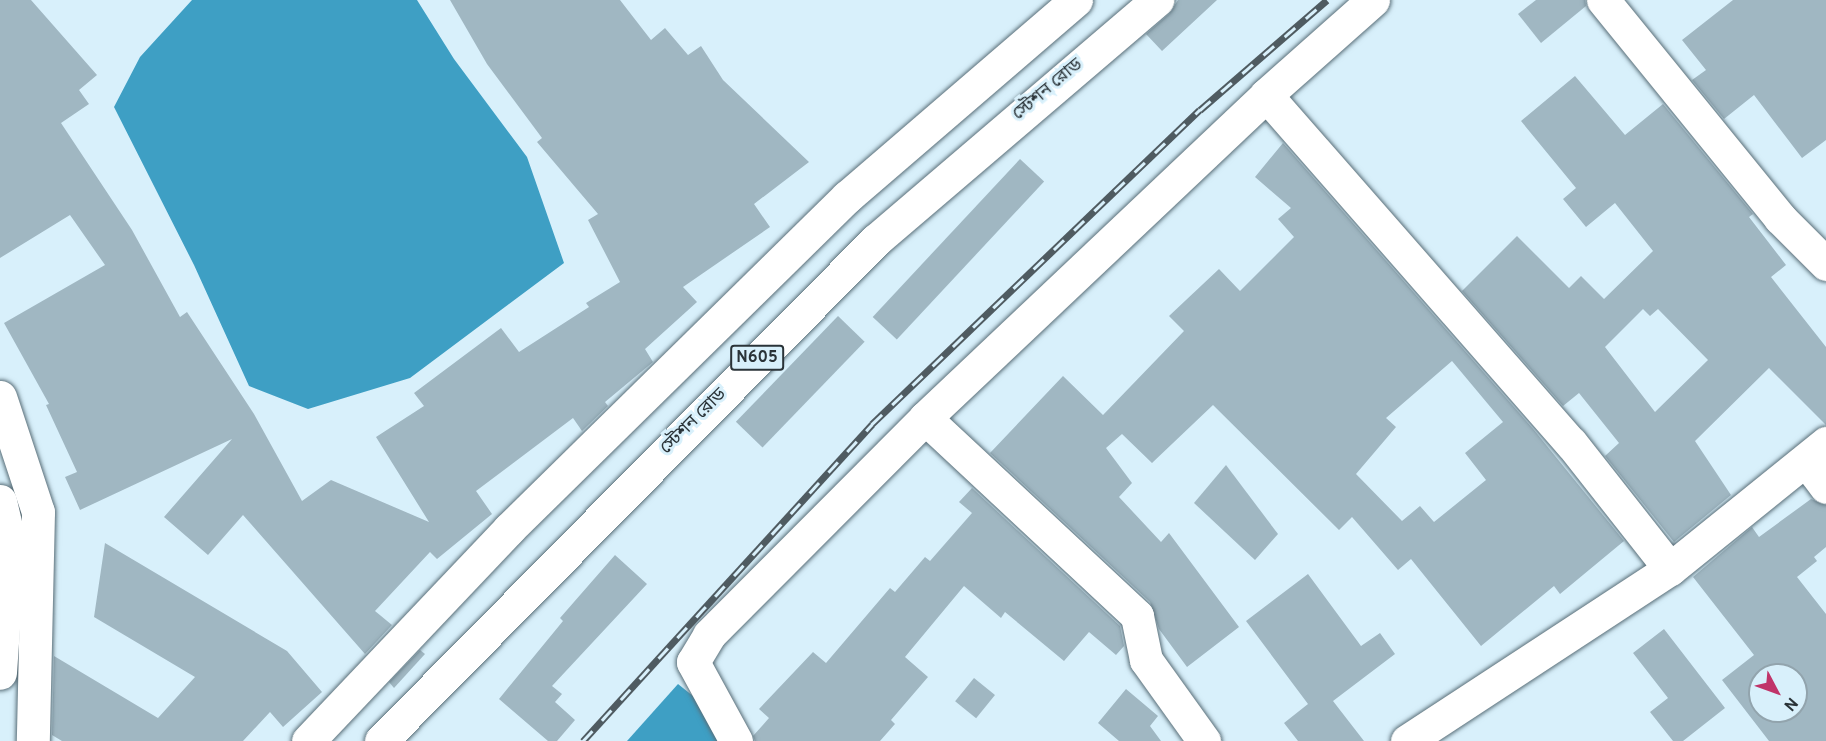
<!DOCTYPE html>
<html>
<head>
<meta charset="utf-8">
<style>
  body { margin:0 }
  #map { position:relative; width:1826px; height:741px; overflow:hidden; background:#d8f0fb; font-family:Overpass,"Noto Sans Bengali",sans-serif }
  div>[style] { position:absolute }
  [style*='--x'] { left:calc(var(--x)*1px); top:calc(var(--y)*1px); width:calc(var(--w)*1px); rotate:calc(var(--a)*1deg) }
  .water>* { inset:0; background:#3e9fc4 }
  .building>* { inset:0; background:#a0b7c2; transform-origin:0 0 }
  .roads { filter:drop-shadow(0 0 2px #596e78) drop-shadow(0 0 2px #596e78) }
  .minor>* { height:33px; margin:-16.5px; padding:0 16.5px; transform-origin:16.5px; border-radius:16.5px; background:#fff }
  .major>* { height:33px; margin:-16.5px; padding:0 16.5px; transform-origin:16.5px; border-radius:16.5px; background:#fff }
  .highway>* { height:33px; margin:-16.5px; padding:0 16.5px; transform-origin:16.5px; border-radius:16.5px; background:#fff }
  .rail>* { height:7px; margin-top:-3.5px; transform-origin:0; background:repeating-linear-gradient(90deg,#d8f0fb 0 14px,#4f5b61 0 28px); box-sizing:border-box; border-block:2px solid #4f5b61 }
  span { translate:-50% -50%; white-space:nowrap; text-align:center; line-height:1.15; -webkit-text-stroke:6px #d8f0fb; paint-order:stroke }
  .shield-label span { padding:2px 4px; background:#d8f0fb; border:2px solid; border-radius:4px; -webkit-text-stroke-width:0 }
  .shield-label { font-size:16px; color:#2a3338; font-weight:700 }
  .street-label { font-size:18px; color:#2a3338 }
  .north { position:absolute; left:1748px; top:663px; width:60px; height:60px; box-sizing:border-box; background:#d8f0fb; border:2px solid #92a4ad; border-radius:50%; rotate:131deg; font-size:16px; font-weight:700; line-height:24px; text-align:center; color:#2a3338 }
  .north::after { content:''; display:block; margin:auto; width:21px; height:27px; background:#c03469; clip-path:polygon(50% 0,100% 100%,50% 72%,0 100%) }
</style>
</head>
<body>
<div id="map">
  <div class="water">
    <div style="clip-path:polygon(192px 0,417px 0,454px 59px,527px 157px,564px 263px,410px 378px,308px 409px,249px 386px,194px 265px,114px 107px,140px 57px)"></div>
    <div style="clip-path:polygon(678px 684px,703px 704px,725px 741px,627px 741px)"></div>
  </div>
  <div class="building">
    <div style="clip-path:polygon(0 0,31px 0,97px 75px,79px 90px,89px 104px,61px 123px,132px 230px,180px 317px,187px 312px,254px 414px,302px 501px,331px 480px,429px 522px,376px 437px,424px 406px,414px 393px,501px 328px,519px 352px,589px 307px,586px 303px,620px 282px,588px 220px,598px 214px,537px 142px,542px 138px,487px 64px,450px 0,620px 0,651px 40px,665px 28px,688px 55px,701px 46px,723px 80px,809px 162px,754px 204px,770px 227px,683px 287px,697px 302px,645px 349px,653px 362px,605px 402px,608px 406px,582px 431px,573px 418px,476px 491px,492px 514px,437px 559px,430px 552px,375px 611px,392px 625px,365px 654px,243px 515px,208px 555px,164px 517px,232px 439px,80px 510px,65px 477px,77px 472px,46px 405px,49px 404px,4px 323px,105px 265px,70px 215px,0 258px)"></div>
    <div style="clip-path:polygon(1178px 0,1217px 0,1162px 51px,1146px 34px,1169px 14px)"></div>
    <div style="clip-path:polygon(1536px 0,1585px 0,1586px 6px,1541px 43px,1518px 14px)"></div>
    <div style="clip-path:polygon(1733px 0,1826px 0,1826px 140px,1802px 158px,1754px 95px,1724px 119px,1692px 80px,1706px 70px,1682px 40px)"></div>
    <div style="clip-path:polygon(evenodd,1575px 76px,1625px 135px,1663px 104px,1753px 214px,1749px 217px,1786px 265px,1771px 277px,1826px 347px,1826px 425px,1769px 368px,1695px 441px,1731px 495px,1674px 542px,1605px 456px,1619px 443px,1579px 393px,1563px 406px,1462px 291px,1517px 236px,1569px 288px,1581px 276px,1604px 299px,1653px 251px,1615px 203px,1586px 227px,1563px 199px,1576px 188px,1521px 121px,1575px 76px,1643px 309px,1650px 316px,1658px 309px,1708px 360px,1655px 412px,1605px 347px,1643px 309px)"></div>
    <div style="clip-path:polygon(evenodd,1283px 143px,1534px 430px,1624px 541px,1560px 594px,1554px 586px,1481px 646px,1411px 559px,1398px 570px,1352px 517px,1339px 530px,1213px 405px,1152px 463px,1122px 434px,1106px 448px,1132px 483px,1119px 497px,1161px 542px,1169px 533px,1239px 627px,1187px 667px,1159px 629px,1150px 602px,990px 453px,1063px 376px,1103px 415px,1184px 331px,1169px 316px,1219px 269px,1240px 291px,1294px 237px,1278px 219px,1291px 208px,1255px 177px,1283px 143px,1452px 361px,1503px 422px,1465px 453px,1486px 480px,1434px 522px,1420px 506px,1402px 521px,1356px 474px,1396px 427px,1386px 418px,1452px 361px)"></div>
    <div style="left:1020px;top:159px;width:33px;height:216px;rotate:43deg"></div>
    <div style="left:838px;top:316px;width:37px;height:147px;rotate:44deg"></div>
    <div style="clip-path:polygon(1226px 465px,1278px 534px,1255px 560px,1194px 503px)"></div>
    <div style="clip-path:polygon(972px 488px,1120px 626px,1124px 646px,1116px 655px,1089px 632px,1064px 661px,1005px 612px,1001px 618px,964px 586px,905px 657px,928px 677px,891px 720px,895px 724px,880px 741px,755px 741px,753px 736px,769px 718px,759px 709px,813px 652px,826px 663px,890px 588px,895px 592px,925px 557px,930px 561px,972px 513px,959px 502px)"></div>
    <div style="clip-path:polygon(evenodd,1811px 499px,1826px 505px,1826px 547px,1814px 557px,1817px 561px,1797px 577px,1826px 614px,1826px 741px,1769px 741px,1722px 680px,1754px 655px,1693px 577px,1752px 527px,1759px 537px,1811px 499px,1760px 675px,1796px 675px,1796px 711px,1760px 711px,1760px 675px)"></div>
    <div style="clip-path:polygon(105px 543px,287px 651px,322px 692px,283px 727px,270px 712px,243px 741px,62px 741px,52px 735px,54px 656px,158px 718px,195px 677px,94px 617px)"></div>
    <div style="clip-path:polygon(615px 555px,647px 584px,552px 686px,562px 694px,555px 702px,575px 720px,557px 741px,548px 741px,499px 699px,563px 621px,560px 618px)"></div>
    <div style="clip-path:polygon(1308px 574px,1361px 646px,1380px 633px,1395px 654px,1333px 701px,1364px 741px,1298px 741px,1284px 723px,1308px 704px,1246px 621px)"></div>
    <div style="clip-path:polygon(1664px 629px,1725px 708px,1683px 741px,1673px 741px,1650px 712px,1668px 698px,1633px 653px)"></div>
    <div style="clip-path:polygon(420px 650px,425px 654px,394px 688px,389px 682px)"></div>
    <div style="left:974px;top:678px;width:27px;height:30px;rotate:39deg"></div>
    <div style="clip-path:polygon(1126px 689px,1158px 716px,1150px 726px,1161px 741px,1119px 741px,1098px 723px)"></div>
  </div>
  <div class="roads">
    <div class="minor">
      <div style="--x:1603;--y:0;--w:281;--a:50.9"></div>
      <div style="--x:1780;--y:218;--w:65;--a:45"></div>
      <div style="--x:1266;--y:95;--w:463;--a:48.8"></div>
      <div style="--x:1571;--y:443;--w:160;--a:51.8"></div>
      <div style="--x:925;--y:418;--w:290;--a:43"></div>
      <div style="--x:1137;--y:616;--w:45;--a:78.4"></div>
      <div style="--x:1146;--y:660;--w:100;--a:54.4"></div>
      <div style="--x:1807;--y:462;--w:31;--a:53"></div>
      <div style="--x:736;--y:741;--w:90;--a:-118.6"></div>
      <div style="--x:693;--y:662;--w:31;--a:-59"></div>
      <div style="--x:709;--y:635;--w:306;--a:-45.1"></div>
      <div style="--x:925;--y:418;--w:470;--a:-43.4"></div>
      <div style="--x:1266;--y:95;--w:143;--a:-41.6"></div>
      <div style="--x:1407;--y:741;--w:314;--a:-33.2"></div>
      <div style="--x:1670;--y:569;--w:201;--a:-38.9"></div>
    </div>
    <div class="major">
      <div style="--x:0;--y:397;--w:121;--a:71.7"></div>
      <div style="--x:38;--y:512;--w:229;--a:91.3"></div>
      <div style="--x:0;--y:501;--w:40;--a:77"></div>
      <div style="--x:9;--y:540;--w:133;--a:93.9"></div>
    </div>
    <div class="highway">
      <div style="--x:308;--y:741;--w:292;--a:-46.5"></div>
      <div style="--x:509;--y:529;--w:474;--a:-44.5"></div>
      <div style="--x:847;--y:197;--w:302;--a:-40.7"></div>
      <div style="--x:381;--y:741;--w:704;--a:-45.35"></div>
      <div style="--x:876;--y:240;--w:370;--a:-40.5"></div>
    </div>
  </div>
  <div class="rail">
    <div style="--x:583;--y:741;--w:429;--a:-47.6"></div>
    <div style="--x:872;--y:424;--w:454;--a:-43.8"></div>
    <div style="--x:1200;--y:110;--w:168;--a:-40.9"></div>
  </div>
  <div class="shield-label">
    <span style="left:757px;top:358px">N605</span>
  </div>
  <div class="street-label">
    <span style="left:1048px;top:90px;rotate:-40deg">স্টেশন রোড</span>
    <span style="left:694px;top:422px;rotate:-45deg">স্টেশন রোড</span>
  </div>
  <div class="north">N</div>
</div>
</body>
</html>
